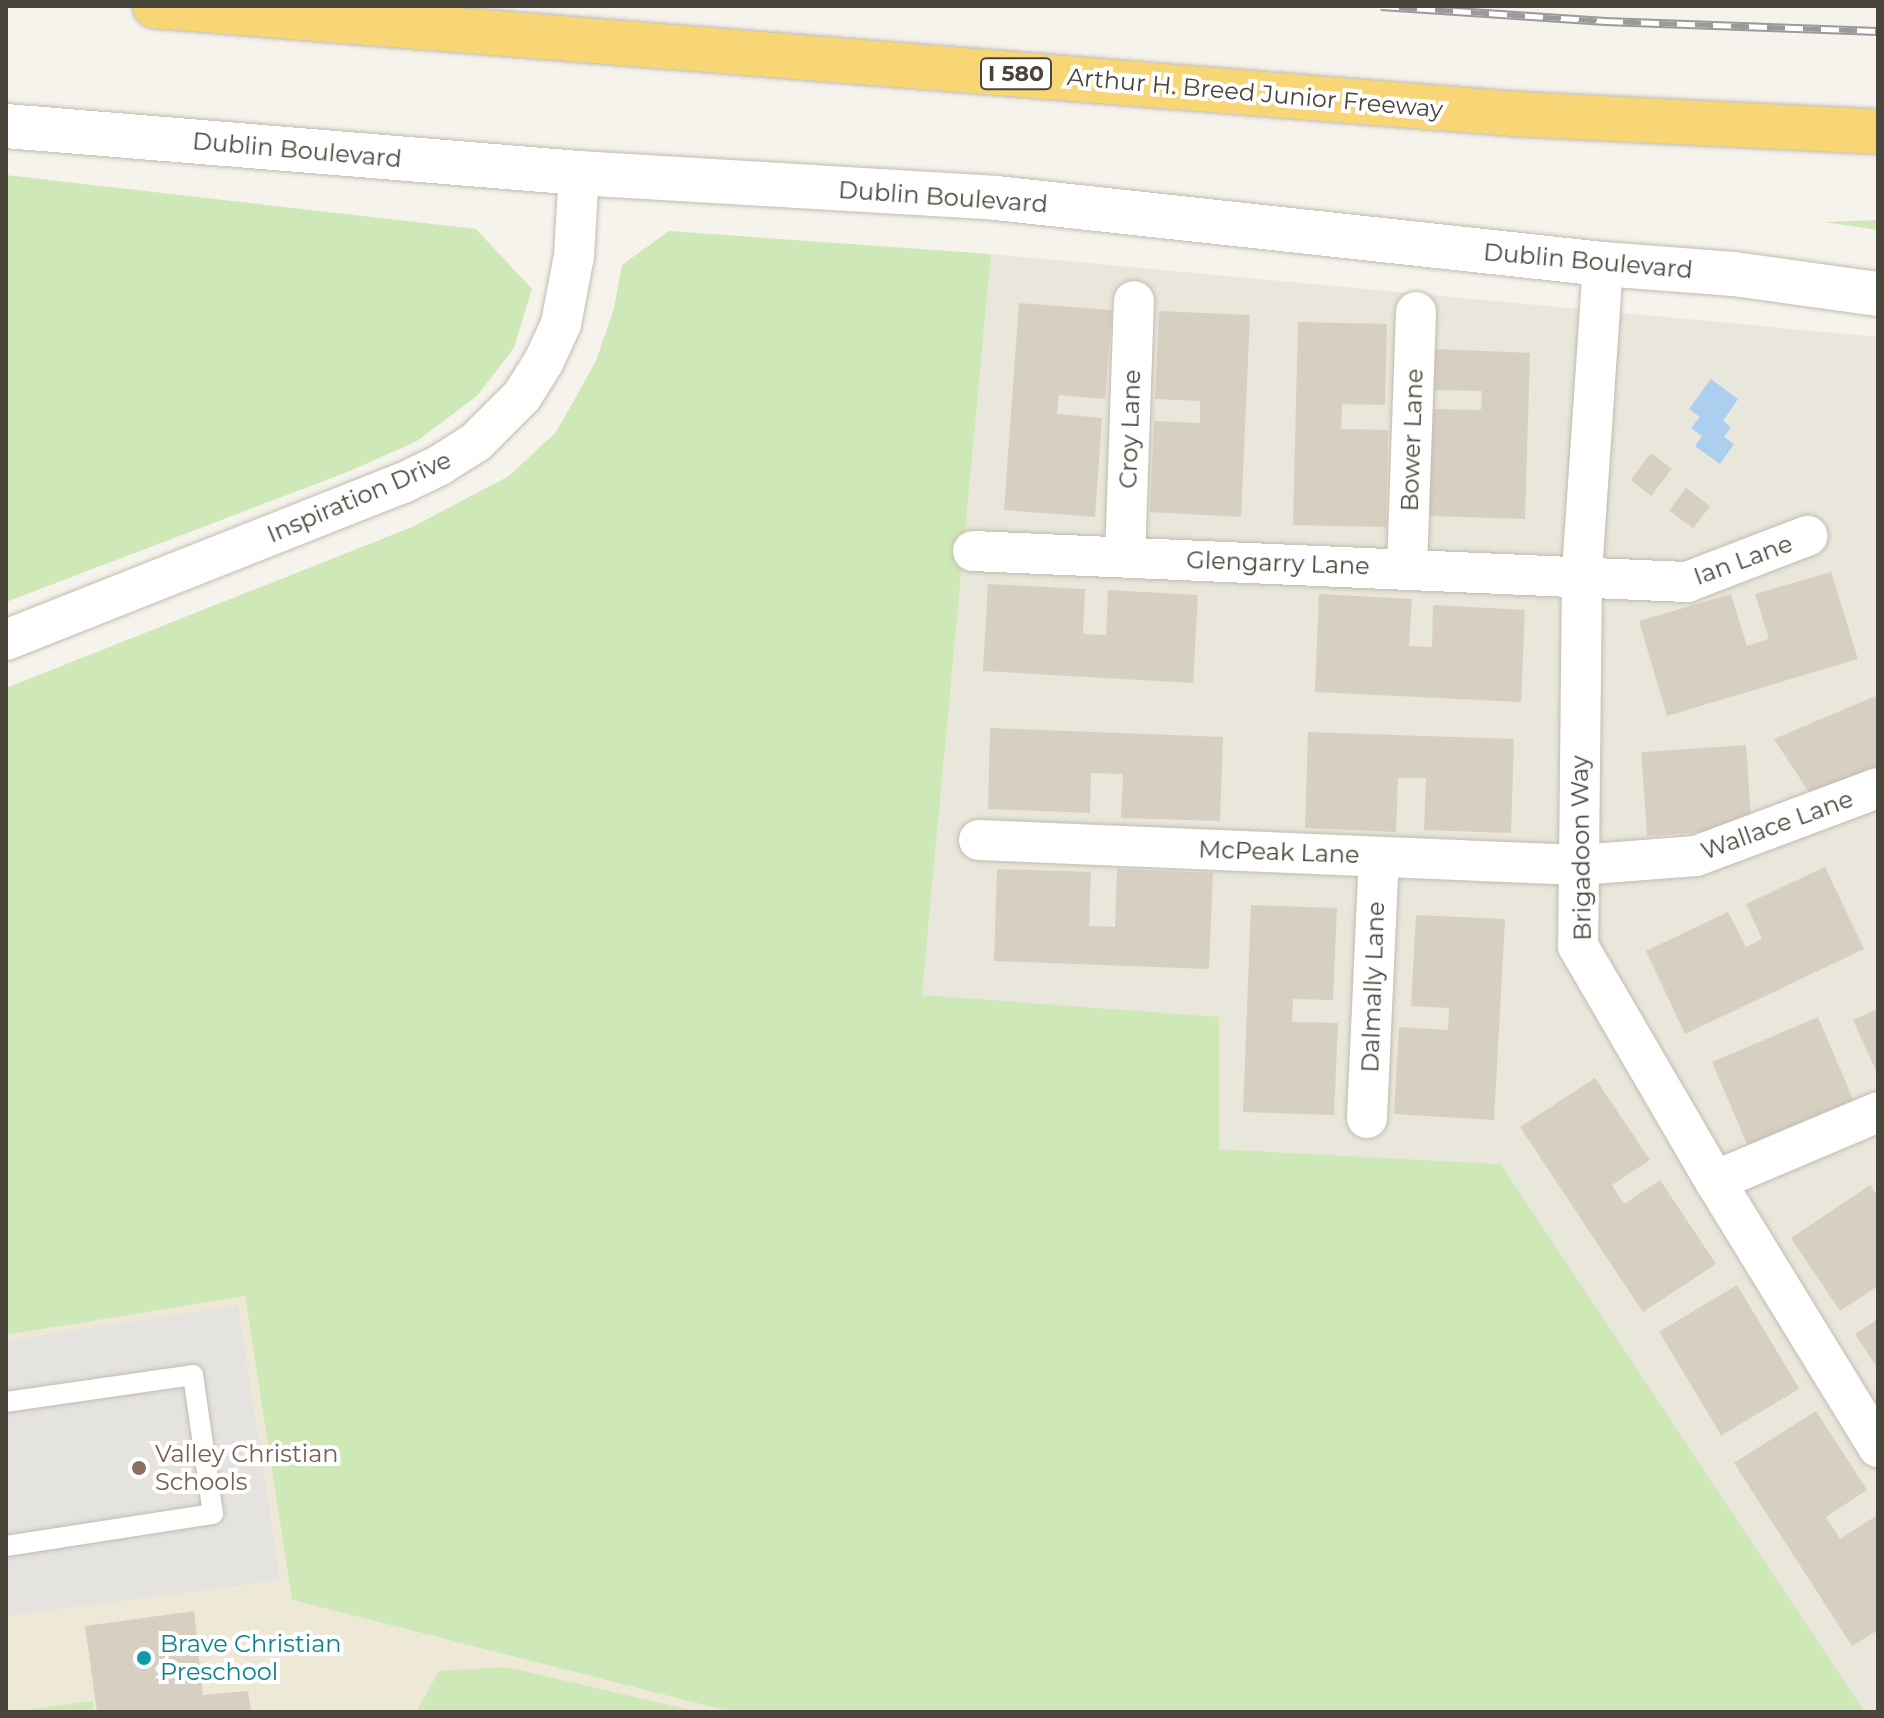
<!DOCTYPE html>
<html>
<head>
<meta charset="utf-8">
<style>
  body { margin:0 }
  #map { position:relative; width:1884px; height:1718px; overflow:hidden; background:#f6f3ec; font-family:Montserrat,sans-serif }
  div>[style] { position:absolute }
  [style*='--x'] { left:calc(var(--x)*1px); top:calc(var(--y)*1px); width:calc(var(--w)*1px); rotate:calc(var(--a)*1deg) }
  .residential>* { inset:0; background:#e9e6db }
  .education>* { inset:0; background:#eee9d7 }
  .green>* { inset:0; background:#cfe8b7 }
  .parking>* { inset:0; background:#e5e3e0 }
  .water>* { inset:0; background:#accfef }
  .building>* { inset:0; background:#d7d0c2; transform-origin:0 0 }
  .roads { filter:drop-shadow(0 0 2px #c1bcaf) drop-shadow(0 0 2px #c1bcaf) }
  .service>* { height:20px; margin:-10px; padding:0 10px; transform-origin:10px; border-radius:10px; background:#fff }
  .minor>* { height:40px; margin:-20px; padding:0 20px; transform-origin:20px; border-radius:20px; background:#fff }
  .tertiary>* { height:44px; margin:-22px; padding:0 22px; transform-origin:22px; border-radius:22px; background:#fff }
  .motorway>* { height:44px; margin:-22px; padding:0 22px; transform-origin:22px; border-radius:22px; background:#f8d575 }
  .rail>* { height:9px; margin-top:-4.5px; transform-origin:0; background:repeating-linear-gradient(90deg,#fff 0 18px,#9a9a9a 0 36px); box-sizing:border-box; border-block:2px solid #9a9a9a }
  .dots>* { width:22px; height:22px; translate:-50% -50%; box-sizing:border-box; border:4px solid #fff; border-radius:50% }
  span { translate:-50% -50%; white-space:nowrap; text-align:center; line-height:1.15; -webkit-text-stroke:8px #fff; paint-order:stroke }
  .shield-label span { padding:2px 6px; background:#fff; border:2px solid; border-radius:6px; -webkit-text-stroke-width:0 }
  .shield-label { font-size:22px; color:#4a453a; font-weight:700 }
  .street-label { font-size:24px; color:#4a453a }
  .education-label { font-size:24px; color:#785e54 }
  .left { translate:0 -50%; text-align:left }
  .culture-label { font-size:24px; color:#0d838f }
  .frame { position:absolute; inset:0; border:8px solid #4a453a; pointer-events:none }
</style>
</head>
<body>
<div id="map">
  <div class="residential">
    <div style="clip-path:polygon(991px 254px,1878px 337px,1878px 1712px,1865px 1712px,1501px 1164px,1219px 1149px,922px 995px)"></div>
  </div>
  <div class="education">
    <div style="clip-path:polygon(245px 1296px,292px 1600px,732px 1712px,6px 1712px,6px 1335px)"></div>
  </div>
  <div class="green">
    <div style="clip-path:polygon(6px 175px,476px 229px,532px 289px,514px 348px,477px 396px,417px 441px,350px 471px,6px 602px)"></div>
    <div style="clip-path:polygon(1878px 220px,1878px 230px,1824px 222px)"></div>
    <div style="clip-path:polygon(669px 231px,991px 254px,922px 995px,1219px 1017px,1219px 1149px,1501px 1164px,1865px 1712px,732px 1712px,292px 1600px,245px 1296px,6px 1335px,6px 688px,412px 527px,509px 476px,556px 432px,596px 361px,614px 308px,622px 265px)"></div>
    <div style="clip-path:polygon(506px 1667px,699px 1712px,416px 1712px,439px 1671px)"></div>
    <div style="clip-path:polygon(93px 1701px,94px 1712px,24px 1712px,23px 1710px)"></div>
  </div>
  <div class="parking">
    <div style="clip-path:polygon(238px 1305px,280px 1580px,6px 1616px,6px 1341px)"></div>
  </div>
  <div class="water">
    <div style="clip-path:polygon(1711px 379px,1738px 399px,1723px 421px,1731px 427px,1724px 437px,1734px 444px,1720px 464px,1695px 446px,1702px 436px,1691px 428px,1700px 417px,1689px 409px)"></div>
  </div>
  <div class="building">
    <div style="clip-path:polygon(1019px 303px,1112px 310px,1105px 399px,1059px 395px,1057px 414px,1102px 418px,1095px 517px,1004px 510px)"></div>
    <div style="clip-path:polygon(1159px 311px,1250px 315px,1241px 517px,1150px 512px,1154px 421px,1200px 423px,1200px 401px,1155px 399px)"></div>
    <div style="clip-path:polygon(1298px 322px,1387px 324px,1385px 405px,1342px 404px,1341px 429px,1388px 430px,1386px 527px,1293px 525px)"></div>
    <div style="clip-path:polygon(1436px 349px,1530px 353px,1525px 519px,1429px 516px,1433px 409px,1481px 410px,1482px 391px,1434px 390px)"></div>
    <div style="left:1651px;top:453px;width:26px;height:34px;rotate:37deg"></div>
    <div style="left:1686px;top:488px;width:30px;height:28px;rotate:37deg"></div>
    <div style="clip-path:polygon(1831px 572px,1858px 659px,1667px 716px,1639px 621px,1731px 594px,1747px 646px,1769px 639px,1755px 594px)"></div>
    <div style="clip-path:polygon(988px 584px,1085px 589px,1083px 634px,1106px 635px,1108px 590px,1198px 595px,1193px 683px,983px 671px)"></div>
    <div style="clip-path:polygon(1319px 594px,1412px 599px,1409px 646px,1432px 647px,1433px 605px,1525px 610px,1521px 702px,1315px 692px)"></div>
    <div style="clip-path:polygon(1878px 695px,1878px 779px,1817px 804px,1774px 739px)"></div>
    <div style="clip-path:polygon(990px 728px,1223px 737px,1220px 821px,1121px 818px,1123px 774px,1091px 773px,1090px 813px,988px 809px)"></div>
    <div style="clip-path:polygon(1308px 732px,1514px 739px,1511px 833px,1424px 830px,1426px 778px,1398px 778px,1396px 832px,1305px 828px)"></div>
    <div style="left:1746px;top:745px;width:84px;height:105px;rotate:86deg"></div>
    <div style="clip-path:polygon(1825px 867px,1864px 949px,1685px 1034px,1646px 951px,1728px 912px,1746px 947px,1762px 939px,1746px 904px)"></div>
    <div style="clip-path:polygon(997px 869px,1091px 872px,1089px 926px,1115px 927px,1117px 869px,1213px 873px,1209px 969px,994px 961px)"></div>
    <div style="clip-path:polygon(1251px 905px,1337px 908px,1333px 1000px,1293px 999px,1292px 1022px,1338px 1023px,1334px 1115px,1243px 1112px)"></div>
    <div style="clip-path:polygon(1416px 915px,1505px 919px,1494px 1120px,1394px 1114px,1399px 1027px,1448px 1030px,1449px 1008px,1411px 1006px)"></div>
    <div style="clip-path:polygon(1878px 1009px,1878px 1075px,1853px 1020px)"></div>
    <div style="left:1818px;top:1017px;width:90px;height:115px;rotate:67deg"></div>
    <div style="clip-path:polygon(1595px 1078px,1650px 1160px,1612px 1185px,1624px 1204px,1660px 1180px,1716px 1264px,1643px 1312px,1520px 1127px)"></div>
    <div style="clip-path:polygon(1870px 1185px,1878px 1197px,1878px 1286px,1840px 1311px,1791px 1238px)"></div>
    <div style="left:1737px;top:1285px;width:121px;height:91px;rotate:59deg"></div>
    <div style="clip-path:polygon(1878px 1319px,1878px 1369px,1855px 1334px)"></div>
    <div style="clip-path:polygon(1816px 1411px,1867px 1490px,1826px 1517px,1840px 1539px,1876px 1516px,1878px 1519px,1878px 1630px,1852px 1646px,1734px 1463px)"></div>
    <div style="clip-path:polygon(194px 1611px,203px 1695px,248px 1691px,251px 1712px,97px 1712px,85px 1626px)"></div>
  </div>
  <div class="roads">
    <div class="service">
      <div style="--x:6;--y:1402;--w:189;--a:-8.2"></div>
      <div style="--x:193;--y:1375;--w:140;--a:81.8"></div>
      <div style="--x:213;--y:1514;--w:209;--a:171.2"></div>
    </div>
    <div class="minor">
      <div style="--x:1603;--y:264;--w:313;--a:93.9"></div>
      <div style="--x:1582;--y:576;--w:370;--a:90.6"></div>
      <div style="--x:1578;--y:946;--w:272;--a:59.8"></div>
      <div style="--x:1715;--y:1181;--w:312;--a:58.5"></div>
      <div style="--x:973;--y:551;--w:715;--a:2.49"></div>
      <div style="--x:1687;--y:582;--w:129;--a:-21"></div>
      <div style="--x:1125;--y:557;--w:256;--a:-88"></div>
      <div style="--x:1407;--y:569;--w:257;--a:-88"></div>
      <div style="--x:6;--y:640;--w:425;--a:-21.6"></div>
      <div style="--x:401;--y:484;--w:43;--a:-26"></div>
      <div style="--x:440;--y:465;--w:43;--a:-32.6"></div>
      <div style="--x:476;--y:442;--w:65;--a:-45"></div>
      <div style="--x:522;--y:396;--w:41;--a:-57.8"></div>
      <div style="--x:544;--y:361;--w:41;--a:-65.3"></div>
      <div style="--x:561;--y:324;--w:69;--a:-79.2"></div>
      <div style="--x:574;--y:256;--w:83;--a:-86.6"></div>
      <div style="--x:979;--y:840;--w:601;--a:2.39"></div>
      <div style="--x:1579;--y:865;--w:117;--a:-4.4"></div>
      <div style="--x:1696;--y:856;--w:194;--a:-20.5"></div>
      <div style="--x:1367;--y:1118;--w:261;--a:-87.4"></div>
      <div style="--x:1715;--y:1181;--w:177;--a:-22.9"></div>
    </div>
    <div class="tertiary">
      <div style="--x:6;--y:126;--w:575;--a:4.69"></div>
      <div style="--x:579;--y:173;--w:418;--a:3.4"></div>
      <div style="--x:996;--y:198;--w:611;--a:6.21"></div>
      <div style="--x:1603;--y:264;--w:131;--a:4.4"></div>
      <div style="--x:1734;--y:274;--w:145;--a:7.9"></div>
    </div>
    <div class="motorway">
      <div style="--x:155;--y:6;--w:1365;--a:4.54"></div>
      <div style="--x:1516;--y:114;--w:362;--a:2.8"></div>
    </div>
  </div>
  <div class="rail">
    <div style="--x:1381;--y:6;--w:225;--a:3.8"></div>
    <div style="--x:1605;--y:21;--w:273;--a:2.1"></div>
  </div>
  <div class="dots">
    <div style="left:139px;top:1468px;background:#8d6e63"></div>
    <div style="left:144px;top:1658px;background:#0f9aa8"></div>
  </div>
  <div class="shield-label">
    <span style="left:1016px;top:74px">I 580</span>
  </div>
  <div class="street-label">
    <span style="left:1255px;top:93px;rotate:5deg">Arthur H. Breed Junior Freeway</span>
    <span style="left:297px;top:150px;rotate:5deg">Dublin Boulevard</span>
    <span style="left:943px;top:197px;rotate:4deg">Dublin Boulevard</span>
    <span style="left:1588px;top:261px;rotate:5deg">Dublin Boulevard</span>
    <span style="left:1130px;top:429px;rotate:-88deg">Croy Lane</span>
    <span style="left:1412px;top:440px;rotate:-88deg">Bower Lane</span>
    <span style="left:359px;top:497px;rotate:-23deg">Inspiration Drive</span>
    <span style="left:1743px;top:560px;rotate:-20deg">Ian Lane</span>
    <span style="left:1278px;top:563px;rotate:2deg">Glengarry Lane</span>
    <span style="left:1777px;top:825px;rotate:-20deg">Wallace Lane</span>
    <span style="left:1581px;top:848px;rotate:-91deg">Brigadoon Way</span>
    <span style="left:1279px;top:852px;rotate:2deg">McPeak Lane</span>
    <span style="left:1373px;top:987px;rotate:-88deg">Dalmally Lane</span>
  </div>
  <div class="education-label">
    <span class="left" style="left:155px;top:1468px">Valley Christian<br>Schools</span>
  </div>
  <div class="culture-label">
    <span class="left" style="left:160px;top:1658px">Brave Christian<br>Preschool</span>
  </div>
  <div class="frame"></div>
</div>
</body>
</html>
